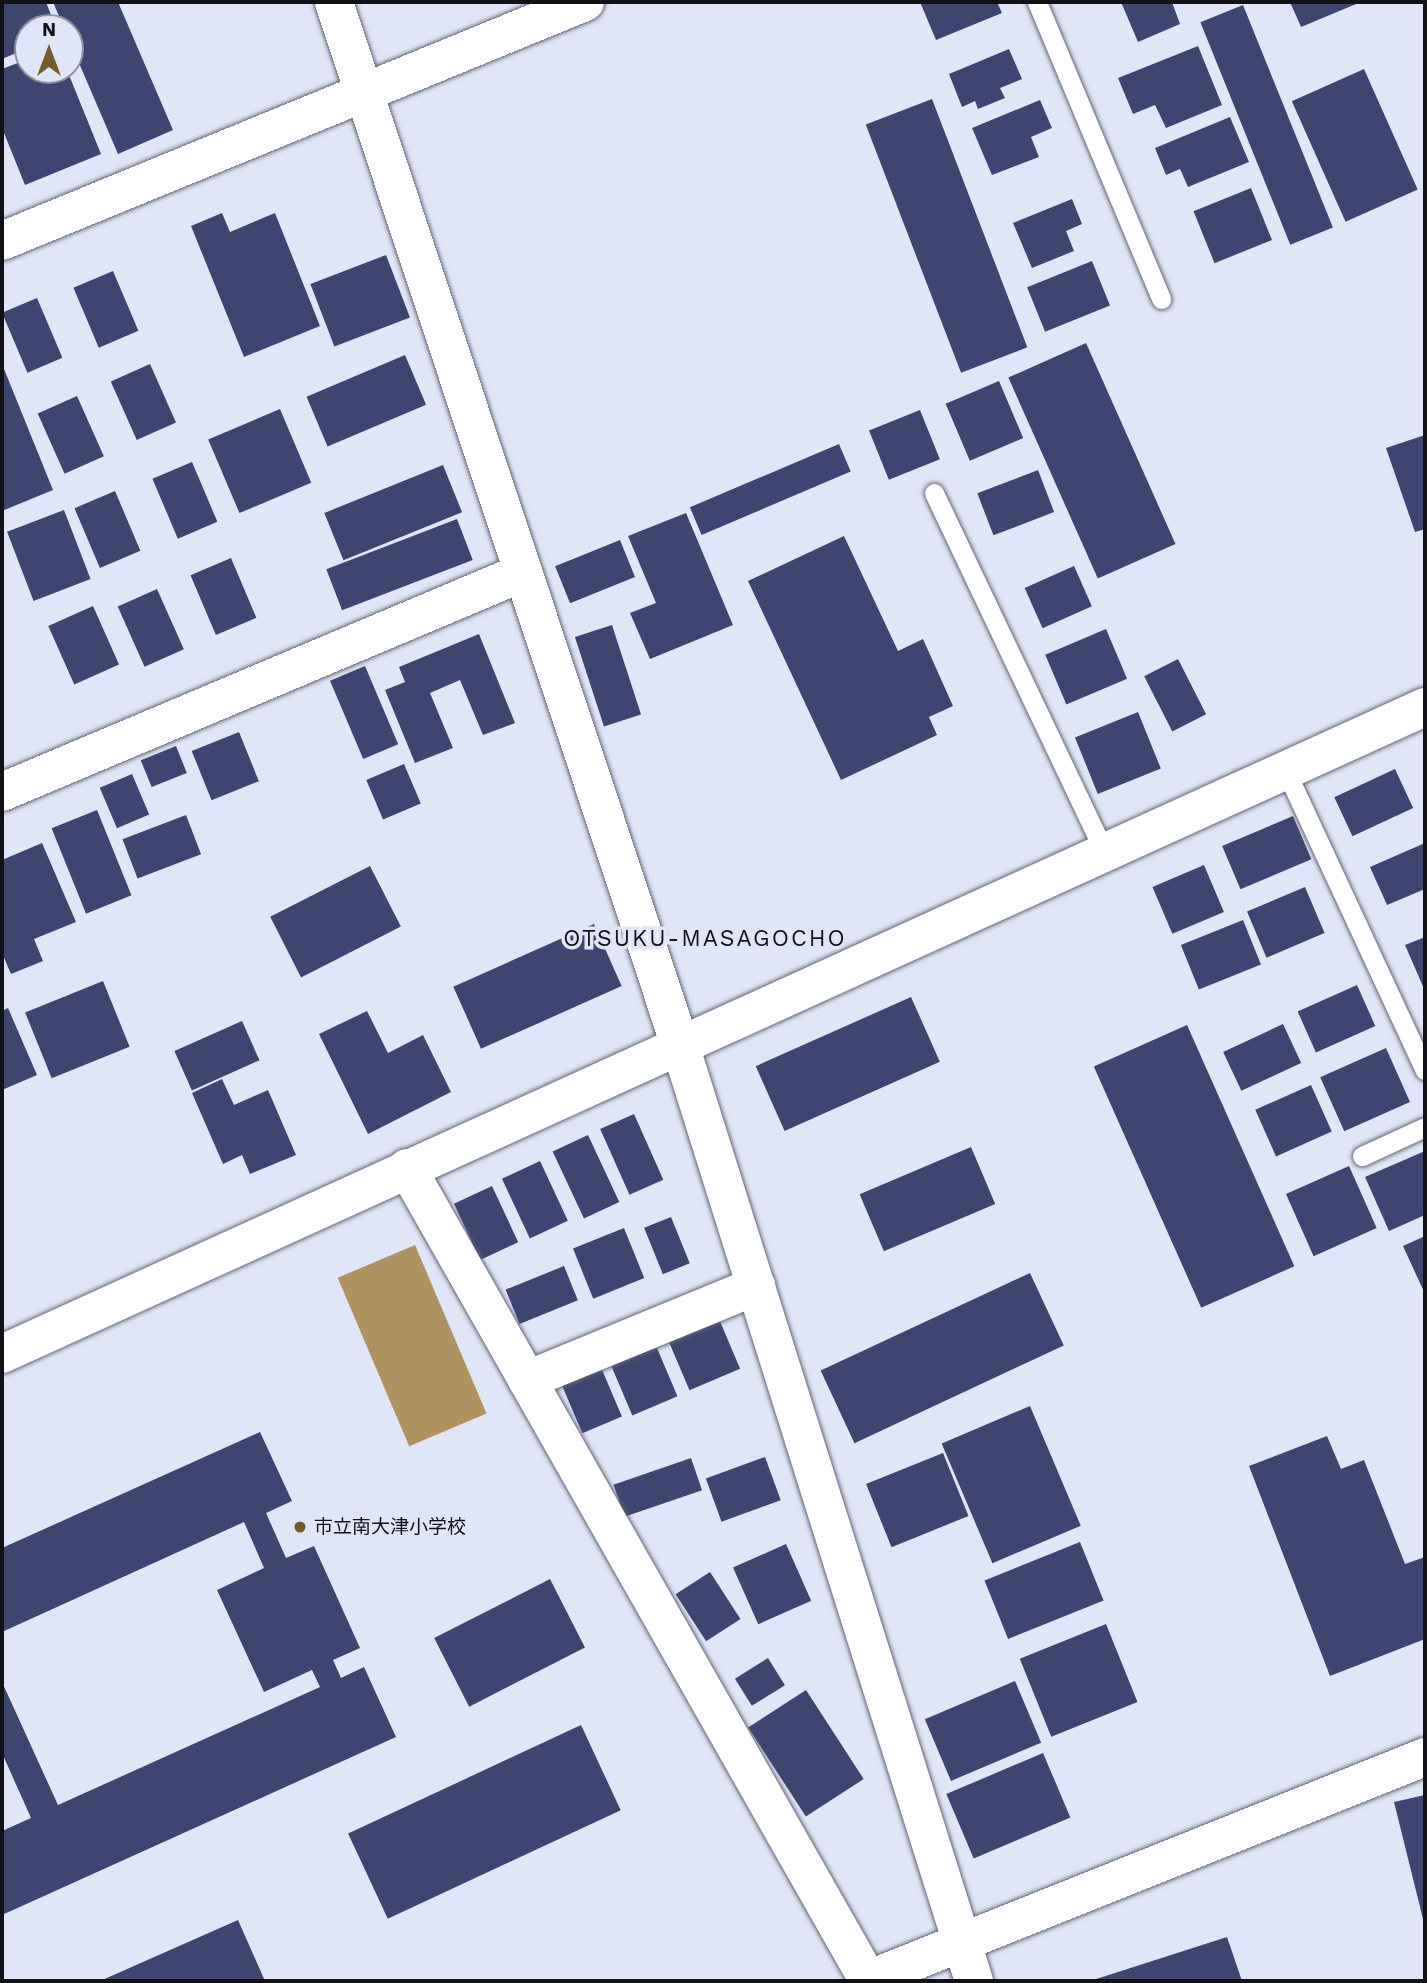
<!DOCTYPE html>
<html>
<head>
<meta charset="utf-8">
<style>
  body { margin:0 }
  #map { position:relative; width:1427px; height:1983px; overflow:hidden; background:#e1e5f8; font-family:"Work Sans","Noto Sans JP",sans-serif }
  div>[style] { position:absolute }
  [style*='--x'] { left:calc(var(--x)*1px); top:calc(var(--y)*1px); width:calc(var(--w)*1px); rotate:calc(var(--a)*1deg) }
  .water>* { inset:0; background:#ae9361; transform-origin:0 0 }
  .building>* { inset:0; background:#3f4571; transform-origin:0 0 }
  .roads { filter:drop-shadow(0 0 2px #626575) drop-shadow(0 0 2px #626575) }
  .lane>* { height:19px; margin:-9.5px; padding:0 9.5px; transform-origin:9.5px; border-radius:9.5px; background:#fff }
  .street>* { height:38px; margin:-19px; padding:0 19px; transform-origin:19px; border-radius:19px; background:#fff }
  .dots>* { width:19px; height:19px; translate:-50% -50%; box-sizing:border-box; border:4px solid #e1e5f8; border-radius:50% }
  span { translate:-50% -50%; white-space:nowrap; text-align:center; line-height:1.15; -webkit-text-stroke:7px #e1e5f8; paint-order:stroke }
  .poi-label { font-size:19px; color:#111218 }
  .left { translate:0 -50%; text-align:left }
  .quarter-label { font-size:23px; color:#111218; letter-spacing:2px }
  .frame { position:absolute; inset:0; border:4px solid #111218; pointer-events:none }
  .north { position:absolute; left:14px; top:14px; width:70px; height:70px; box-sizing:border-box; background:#e1e5f8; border:2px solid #8e919e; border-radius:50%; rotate:0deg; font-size:19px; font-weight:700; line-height:28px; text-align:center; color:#111218 }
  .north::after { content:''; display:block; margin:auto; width:24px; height:32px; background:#735b2c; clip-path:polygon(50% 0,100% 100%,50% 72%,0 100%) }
</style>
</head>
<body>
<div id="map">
  <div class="water">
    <div style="left:415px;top:1245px;width:183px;height:84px;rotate:67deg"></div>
  </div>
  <div class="building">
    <div style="clip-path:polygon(2px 2px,46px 2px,56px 28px,28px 28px,28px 48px,2px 59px)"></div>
    <div style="clip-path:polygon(53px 2px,118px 2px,173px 130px,118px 154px,70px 42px,70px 28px,64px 28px)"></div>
    <div style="clip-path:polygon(920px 2px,997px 2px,1002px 13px,936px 40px)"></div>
    <div style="clip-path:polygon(1121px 2px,1172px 2px,1180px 24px,1138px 42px)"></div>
    <div style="clip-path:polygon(1290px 2px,1361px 2px,1301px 27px)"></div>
    <div style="left:1243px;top:5px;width:240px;height:46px;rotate:68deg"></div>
    <div style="clip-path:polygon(1198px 46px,1222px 105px,1166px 128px,1155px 105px,1133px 114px,1118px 78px)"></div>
    <div style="clip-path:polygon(1009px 49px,1022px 79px,1000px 88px,1005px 98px,978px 109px,975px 101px,962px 107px,949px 74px)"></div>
    <div style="clip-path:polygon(28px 59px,28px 70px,67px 70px,101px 154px,25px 185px,2px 128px,2px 69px)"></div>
    <div style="left:1364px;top:69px;width:132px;height:79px;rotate:66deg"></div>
    <div style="left:932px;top:99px;width:266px;height:71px;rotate:69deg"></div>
    <div style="clip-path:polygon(1040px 100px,1052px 128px,1031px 137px,1039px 157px,992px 175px,972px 128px)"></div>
    <div style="clip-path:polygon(1230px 117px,1249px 162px,1188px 187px,1180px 169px,1166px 175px,1155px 148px)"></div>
    <div style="left:1251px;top:188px;width:56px;height:62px;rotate:68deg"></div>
    <div style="clip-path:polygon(1072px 199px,1082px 224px,1066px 231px,1074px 251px,1032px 268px,1013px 223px)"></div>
    <div style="clip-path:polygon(222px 213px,230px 232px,275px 213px,320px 326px,244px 357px,191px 226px)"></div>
    <div style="left:386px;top:255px;width:67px;height:81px;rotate:69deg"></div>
    <div style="left:1092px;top:261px;width:48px;height:70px;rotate:68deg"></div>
    <div style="left:113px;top:271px;width:65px;height:43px;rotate:67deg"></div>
    <div style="left:37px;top:298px;width:65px;height:38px;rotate:67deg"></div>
    <div style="left:1086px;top:343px;width:220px;height:85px;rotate:66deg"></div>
    <div style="left:405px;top:355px;width:54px;height:107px;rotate:67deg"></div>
    <div style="clip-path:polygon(2px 364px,53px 490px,2px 511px)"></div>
    <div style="left:150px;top:364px;width:64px;height:43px;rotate:66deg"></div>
    <div style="left:999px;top:381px;width:62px;height:58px;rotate:67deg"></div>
    <div style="left:77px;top:396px;width:66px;height:43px;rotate:66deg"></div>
    <div style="left:280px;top:409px;width:80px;height:78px;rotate:67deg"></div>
    <div style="left:920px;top:410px;width:53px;height:55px;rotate:68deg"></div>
    <div style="clip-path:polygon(1425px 435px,1425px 529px,1415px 532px,1386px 448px)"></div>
    <div style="left:839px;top:444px;width:30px;height:162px;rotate:67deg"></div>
    <div style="left:192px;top:462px;width:65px;height:43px;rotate:67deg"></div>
    <div style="left:443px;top:465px;width:51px;height:128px;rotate:68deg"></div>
    <div style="left:1038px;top:470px;width:45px;height:65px;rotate:69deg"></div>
    <div style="left:115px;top:491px;width:65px;height:44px;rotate:67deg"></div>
    <div style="left:64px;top:510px;width:74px;height:61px;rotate:69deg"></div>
    <div style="clip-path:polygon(686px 513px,733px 625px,650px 659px,630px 613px,656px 603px,628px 536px)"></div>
    <div style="left:457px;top:519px;width:44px;height:140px;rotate:69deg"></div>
    <div style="clip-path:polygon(844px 536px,898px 651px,923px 639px,953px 706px,929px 717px,937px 735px,841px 780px,748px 581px)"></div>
    <div style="left:620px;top:540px;width:40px;height:70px;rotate:68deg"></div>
    <div style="left:231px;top:558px;width:65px;height:44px;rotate:67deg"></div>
    <div style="left:1074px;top:566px;width:44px;height:54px;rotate:66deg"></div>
    <div style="left:157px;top:589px;width:66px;height:43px;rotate:66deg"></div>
    <div style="left:93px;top:606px;width:64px;height:49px;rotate:66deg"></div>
    <div style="left:612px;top:625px;width:94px;height:39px;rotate:72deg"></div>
    <div style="left:1106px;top:629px;width:54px;height:66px;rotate:67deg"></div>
    <div style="clip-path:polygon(479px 634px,515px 723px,483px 735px,460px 680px,430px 693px,453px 748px,415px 763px,385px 690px,405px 682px,399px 667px)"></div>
    <div style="left:1178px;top:659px;width:62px;height:38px;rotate:63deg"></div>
    <div style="left:365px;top:666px;width:85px;height:38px;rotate:67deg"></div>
    <div style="left:1138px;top:712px;width:61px;height:68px;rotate:68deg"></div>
    <div style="left:239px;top:732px;width:53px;height:51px;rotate:68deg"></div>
    <div style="left:176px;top:746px;width:29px;height:38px;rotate:68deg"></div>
    <div style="left:404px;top:764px;width:43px;height:41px;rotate:67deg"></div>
    <div style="left:1395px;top:769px;width:43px;height:67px;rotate:65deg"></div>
    <div style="left:132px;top:774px;width:44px;height:35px;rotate:67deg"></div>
    <div style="left:97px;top:810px;width:92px;height:49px;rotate:68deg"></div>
    <div style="left:186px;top:815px;width:42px;height:68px;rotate:69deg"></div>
    <div style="left:1293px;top:816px;width:47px;height:77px;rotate:67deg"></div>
    <div style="clip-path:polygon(42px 843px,76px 922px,34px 939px,43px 961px,11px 974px,2px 953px,2px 860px)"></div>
    <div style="clip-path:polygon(1425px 843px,1425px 889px,1387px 905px,1370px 867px)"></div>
    <div style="left:1204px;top:865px;width:51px;height:56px;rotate:67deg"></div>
    <div style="left:370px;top:866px;width:68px;height:112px;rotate:63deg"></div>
    <div style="left:1305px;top:887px;width:50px;height:63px;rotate:67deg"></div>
    <div style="left:1243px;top:920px;width:48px;height:67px;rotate:68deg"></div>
    <div style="left:594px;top:924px;width:68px;height:154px;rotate:66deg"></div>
    <div style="clip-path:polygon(1425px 937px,1425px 991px,1405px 945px)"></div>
    <div style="left:103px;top:981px;width:71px;height:84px;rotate:68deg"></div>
    <div style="left:1357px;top:985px;width:45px;height:65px;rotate:66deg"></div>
    <div style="left:911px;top:997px;width:71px;height:170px;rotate:66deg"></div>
    <div style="clip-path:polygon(8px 1008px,37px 1075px,2px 1090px,2px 1011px)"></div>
    <div style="clip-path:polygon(367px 1011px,388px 1053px,423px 1035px,451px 1092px,368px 1134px,319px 1034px)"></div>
    <div style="left:242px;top:1021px;width:43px;height:74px;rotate:66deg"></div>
    <div style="left:1283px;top:1024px;width:43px;height:66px;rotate:65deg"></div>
    <div style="left:1187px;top:1025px;width:264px;height:102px;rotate:66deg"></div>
    <div style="left:1386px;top:1048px;width:59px;height:72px;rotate:66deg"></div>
    <div style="clip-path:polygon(222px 1079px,234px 1105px,268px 1090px,296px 1155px,250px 1174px,242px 1155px,223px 1164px,192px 1093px)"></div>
    <div style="left:1311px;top:1085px;width:51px;height:61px;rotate:66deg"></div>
    <div style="left:634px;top:1114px;width:72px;height:37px;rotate:66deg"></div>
    <div style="left:588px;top:1135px;width:74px;height:39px;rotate:65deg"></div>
    <div style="left:971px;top:1147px;width:62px;height:121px;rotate:67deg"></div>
    <div style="clip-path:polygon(1425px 1151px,1425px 1215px,1389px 1231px,1365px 1177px)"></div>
    <div style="left:540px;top:1161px;width:66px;height:42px;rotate:65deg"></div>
    <div style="left:1349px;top:1166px;width:68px;height:69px;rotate:66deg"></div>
    <div style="left:492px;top:1186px;width:62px;height:42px;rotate:65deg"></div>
    <div style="left:671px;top:1217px;width:50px;height:29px;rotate:68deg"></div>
    <div style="left:624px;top:1228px;width:54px;height:55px;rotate:68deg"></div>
    <div style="clip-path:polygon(1425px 1236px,1425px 1294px,1403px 1246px)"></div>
    <div style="left:564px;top:1266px;width:37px;height:63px;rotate:68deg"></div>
    <div style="left:1030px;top:1273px;width:80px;height:231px;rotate:65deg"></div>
    <div style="left:719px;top:1319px;width:54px;height:55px;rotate:67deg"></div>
    <div style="left:654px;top:1341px;width:60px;height:49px;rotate:67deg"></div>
    <div style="left:600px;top:1365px;width:56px;height:43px;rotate:67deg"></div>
    <div style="left:1030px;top:1406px;width:130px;height:96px;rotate:67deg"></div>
    <div style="clip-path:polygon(260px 1432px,292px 1501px,266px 1513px,286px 1558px,314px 1546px,360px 1648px,333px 1660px,341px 1678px,364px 1667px,396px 1737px,2px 1915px,2px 1831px,31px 1818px,2px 1753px,2px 1682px,58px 1805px,320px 1687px,312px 1670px,264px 1692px,217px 1590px,264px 1568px,244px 1522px,2px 1632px,2px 1548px)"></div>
    <div style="clip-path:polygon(1327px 1436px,1341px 1469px,1364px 1460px,1405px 1564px,1425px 1557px,1425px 1639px,1330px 1676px,1249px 1466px)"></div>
    <div style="left:943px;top:1453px;width:68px;height:83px;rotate:68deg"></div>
    <div style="left:765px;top:1457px;width:46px;height:63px;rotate:70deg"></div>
    <div style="left:691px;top:1458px;width:34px;height:82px;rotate:71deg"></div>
    <div style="left:1080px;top:1542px;width:63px;height:103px;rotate:68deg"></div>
    <div style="left:786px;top:1544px;width:62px;height:58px;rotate:66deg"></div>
    <div style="left:710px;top:1572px;width:56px;height:41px;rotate:57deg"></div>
    <div style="left:550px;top:1579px;width:77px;height:130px;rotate:63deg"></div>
    <div style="left:1106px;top:1624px;width:84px;height:93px;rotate:68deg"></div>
    <div style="left:768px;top:1658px;width:32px;height:39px;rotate:58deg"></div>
    <div style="left:1015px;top:1681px;width:67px;height:98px;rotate:67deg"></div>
    <div style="left:806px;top:1690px;width:106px;height:69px;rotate:57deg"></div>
    <div style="left:581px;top:1725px;width:94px;height:257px;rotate:65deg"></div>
    <div style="left:1043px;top:1753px;width:70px;height:105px;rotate:67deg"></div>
    <div style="clip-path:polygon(1425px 1795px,1425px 1923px,1424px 1923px,1394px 1802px)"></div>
    <div style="clip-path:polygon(238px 1920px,265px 1981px,100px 1981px)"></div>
    <div style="clip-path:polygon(1227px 1937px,1242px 1981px,1090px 1981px)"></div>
  </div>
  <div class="roads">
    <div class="lane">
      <div style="--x:1037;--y:2;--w:322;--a:67.3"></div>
      <div style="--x:934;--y:493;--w:396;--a:64.6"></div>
      <div style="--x:1285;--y:769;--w:332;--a:65.1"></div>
      <div style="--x:1362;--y:1156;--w:69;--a:-24.7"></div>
    </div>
    <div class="street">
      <div style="--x:334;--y:2;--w:1096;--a:71.65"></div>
      <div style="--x:679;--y:1042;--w:984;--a:72.56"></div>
      <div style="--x:2;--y:241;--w:630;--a:-22.29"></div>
      <div style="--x:2;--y:792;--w:561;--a:-22.86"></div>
      <div style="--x:407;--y:1168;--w:934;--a:60.41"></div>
      <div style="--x:2;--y:1354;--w:1563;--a:-24.45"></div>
      <div style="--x:527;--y:1380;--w:248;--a:-22.3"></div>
      <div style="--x:865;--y:1981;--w:603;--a:-21.8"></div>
    </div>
  </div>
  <div class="dots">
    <div style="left:300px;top:1527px;background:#735b2c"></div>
  </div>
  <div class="poi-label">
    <span class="left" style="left:314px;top:1527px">市立南大津小学校</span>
  </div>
  <div class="quarter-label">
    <span style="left:705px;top:939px">OTSUKU-MASAGOCHO</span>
  </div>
  <div class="frame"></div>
  <div class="north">N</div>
</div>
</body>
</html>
